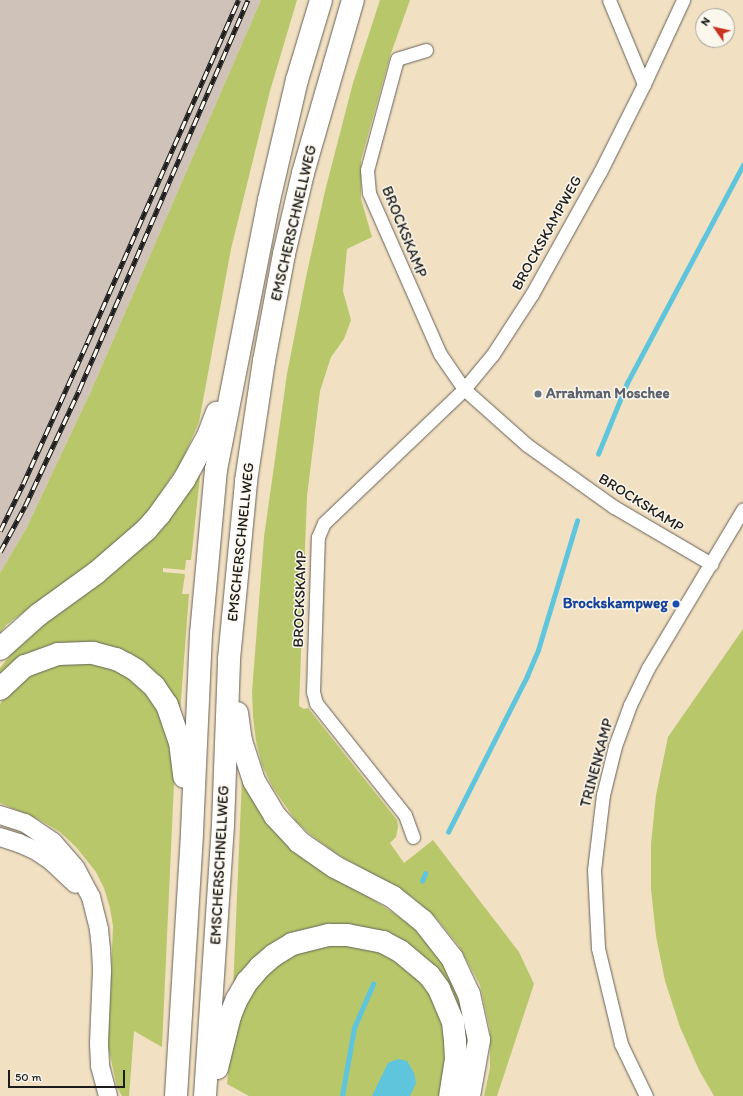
<!DOCTYPE html>
<html>
<head>
<meta charset="utf-8">
<style>
  body { margin:0 }
  #map { position:relative; width:743px; height:1096px; overflow:hidden; background:#f2e0c3; font-family:Itim,sans-serif }
  div>[style] { position:absolute }
  [style*='--x'] { left:calc(var(--x)*1px); top:calc(var(--y)*1px); width:calc(var(--w)*1px); rotate:calc(var(--a)*1deg) }
  .industrial>* { inset:0; background:#cec2b9 }
  .green>* { inset:0; background:#b7c76a }
  .water>* { inset:0; background:#5ec5dc }
  .stream>* { height:4.5px; margin:-2.25px; padding:0 2.25px; transform-origin:2.25px; border-radius:2.25px; background:#5ec5dc }
  .roads { filter:drop-shadow(0 0 1px #676156) drop-shadow(0 0 1px #676156) }
  .street>* { height:13px; margin:-6.5px; padding:0 6.5px; transform-origin:6.5px; border-radius:6.5px; background:#fff }
  .secondary>* { height:18px; margin:-9px; padding:0 9px; transform-origin:9px; border-radius:9px; background:#fff }
  .highway>* { height:22px; margin:-11px; padding:0 11px; transform-origin:11px; border-radius:11px; background:#fff }
  .rail>* { height:4.5px; margin-top:-2.25px; transform-origin:0; background:repeating-linear-gradient(90deg,#fbf7ec 0 9px,#1c1c1c 0 18px); box-sizing:border-box; border-block:1px solid #1c1c1c }
  .dots>* { width:11px; height:11px; translate:-50% -50%; box-sizing:border-box; border:2px solid #fbf7ec; border-radius:50% }
  span { translate:-50% -50%; white-space:nowrap; text-align:center; line-height:1.15; -webkit-text-stroke:3px #fbf7ec; paint-order:stroke }
  .street-label { font-size:15px; color:#1c1c1c }
  .worship-label { font-size:15px; color:#5b616d; font-weight:700 }
  .left { translate:0 -50%; text-align:left }
  .transit-label { font-size:15px; color:#164399; font-weight:700 }
  .right { translate:-100% -50%; text-align:right }
  .north { position:absolute; left:695px; top:8px; width:40px; height:40px; box-sizing:border-box; background:#fbf7ec; border:1px solid #a29f99; border-radius:50%; rotate:304deg; font-size:11px; font-weight:700; line-height:16px; text-align:center; color:#1c1c1c }
  .north::after { content:''; display:block; margin:auto; width:14px; height:18px; background:#c8321e; clip-path:polygon(50% 0,100% 100%,50% 72%,0 100%) }
  .scale { position:absolute; left:8px; top:1070px; width:117px; height:18px; box-sizing:border-box; border:2px solid #1c1c1c; border-top:0; padding-left:5px; font-size:12px; line-height:14px; white-space:nowrap; color:#1c1c1c; -webkit-text-stroke:3px #fbf7ec; paint-order:stroke }
</style>
</head>
<body>
<div id="map">
  <div class="industrial">
    <div style="clip-path:polygon(0 0,261px 0,91px 391px,26px 529px,0 573px)"></div>
  </div>
  <div class="green">
    <div style="clip-path:polygon(261px 0,297px 0,270px 91px,231px 249px,199px 422px,182px 461px,147px 513px,114px 546px,6px 625px,0 633px,0 573px,26px 529px,91px 391px)"></div>
    <div style="clip-path:polygon(380px 0,410px 0,390px 56px,361px 160px,361px 199px,372px 237px,347px 249px,343px 291px,351px 320px,344px 339px,331px 357px,320px 391px,307px 496px,299px 706px,304px 709px,308px 708px,397px 820px,398px 827px,396px 837px,390px 843px,404px 863px,433px 840px,519px 952px,534px 984px,497px 1096px,484px 1096px,490px 1068px,490px 1030px,480px 985px,459px 946px,437px 919px,412px 897px,337px 854px,311px 835px,296px 821px,273px 788px,262px 765px,256px 741px,253px 716px,252px 692px,264px 537px,287px 374px,306px 277px,325px 191px,353px 83px)"></div>
    <div style="clip-path:polygon(201px 467px,191px 560px,186px 560px,185px 570px,163px 568px,163px 572px,185px 574px,182px 594px,189px 594px,180px 713px,100px 644px,80px 642px,56px 643px,25px 656px,0 675px,0 668px,18px 646px)"></div>
    <div style="clip-path:polygon(743px 629px,743px 1096px,714px 1096px,699px 1070px,680px 1027px,665px 981px,656px 936px,651px 889px,651px 844px,656px 795px,668px 737px)"></div>
    <div style="clip-path:polygon(53px 664px,105px 664px,133px 679px,160px 708px,173px 756px,174px 783px,162px 1047px,134px 1031px,129px 1096px,122px 1096px,117px 1087px,108px 1046px,113px 926px,110px 908px,104px 888px,96px 872px,76px 847px,60px 832px,38px 819px,0 803px,0 704px,6px 695px,18px 682px)"></div>
    <div style="clip-path:polygon(242px 778px,366px 895px,416px 928px,435px 949px,461px 996px,470px 1051px,466px 1081px,444px 982px,343px 927px,233px 991px)"></div>
    <div style="clip-path:polygon(325px 944px,364px 946px,394px 958px,421px 981px,431px 994px,441px 1013px,447px 1046px,440px 1096px,249px 1096px,227px 1084px,232px 1037px,249px 995px,282px 959px)"></div>
  </div>
  <div class="water">
    <div style="clip-path:polygon(398px 1059px,407px 1061px,414px 1073px,416px 1083px,410px 1096px,372px 1096px,388px 1063px)"></div>
  </div>
  <div class="stream">
    <div style="--x:598;--y:454;--w:77;--a:-67.8"></div>
    <div style="--x:627;--y:383;--w:247;--a:-62"></div>
    <div style="--x:448;--y:832;--w:175;--a:-63.1"></div>
    <div style="--x:527;--y:676;--w:28;--a:-67"></div>
    <div style="--x:538;--y:650;--w:135;--a:-73.2"></div>
    <div style="--x:422;--y:881;--w:8;--a:-67"></div>
    <div style="--x:342;--y:1096;--w:69;--a:-80"></div>
    <div style="--x:354;--y:1028;--w:48;--a:-66.6"></div>
  </div>
  <div class="roads">
    <div class="street">
      <div style="--x:609;--y:0;--w:91;--a:67.4"></div>
      <div style="--x:426;--y:50;--w:30;--a:163"></div>
      <div style="--x:397;--y:59;--w:115;--a:105.1"></div>
      <div style="--x:367;--y:170;--w:23;--a:85"></div>
      <div style="--x:369;--y:193;--w:176;--a:66.2"></div>
      <div style="--x:440;--y:354;--w:42;--a:55.6"></div>
      <div style="--x:464;--y:389;--w:84;--a:41.6"></div>
      <div style="--x:527;--y:445;--w:107;--a:35.5"></div>
      <div style="--x:614;--y:507;--w:113;--a:30.4"></div>
      <div style="--x:413;--y:837;--w:23;--a:-110"></div>
      <div style="--x:405;--y:815;--w:143;--a:-128.5"></div>
      <div style="--x:316;--y:703;--w:11;--a:-105"></div>
      <div style="--x:313;--y:692;--w:155;--a:-88.2"></div>
      <div style="--x:318;--y:537;--w:15;--a:-67"></div>
      <div style="--x:324;--y:523;--w:194;--a:-43.7"></div>
      <div style="--x:464;--y:389;--w:45;--a:-50.4"></div>
      <div style="--x:493;--y:354;--w:72;--a:-57"></div>
      <div style="--x:532;--y:294;--w:140;--a:-60.9"></div>
      <div style="--x:600;--y:172;--w:98;--a:-63.4"></div>
      <div style="--x:644;--y:84;--w:93;--a:-65.1"></div>
      <div style="--x:646;--y:1096;--w:58;--a:-115.7"></div>
      <div style="--x:621;--y:1044;--w:99;--a:-103.5"></div>
      <div style="--x:598;--y:948;--w:78;--a:-92.9"></div>
      <div style="--x:594;--y:870;--w:76;--a:-83.2"></div>
      <div style="--x:603;--y:795;--w:50;--a:-76.2"></div>
      <div style="--x:615;--y:746;--w:44;--a:-69.9"></div>
      <div style="--x:630;--y:705;--w:41;--a:-64.1"></div>
      <div style="--x:648;--y:668;--w:185;--a:-59.1"></div>
    </div>
    <div class="secondary">
      <div style="--x:0;--y:815;--w:26;--a:18"></div>
      <div style="--x:25;--y:823;--w:34;--a:34"></div>
      <div style="--x:53;--y:842;--w:33;--a:49"></div>
      <div style="--x:75;--y:867;--w:34;--a:62"></div>
      <div style="--x:91;--y:897;--w:34;--a:76"></div>
      <div style="--x:99;--y:930;--w:20;--a:84"></div>
      <div style="--x:101;--y:950;--w:21;--a:87"></div>
      <div style="--x:102;--y:971;--w:73;--a:92.4"></div>
      <div style="--x:99;--y:1044;--w:22;--a:87"></div>
      <div style="--x:100;--y:1066;--w:31;--a:75"></div>
      <div style="--x:0;--y:837;--w:20;--a:18"></div>
      <div style="--x:19;--y:843;--w:17;--a:24"></div>
      <div style="--x:35;--y:850;--w:18;--a:34"></div>
      <div style="--x:50;--y:860;--w:35;--a:43"></div>
    </div>
    <div class="highway">
      <div style="--x:0;--y:649;--w:51;--a:-41.8"></div>
      <div style="--x:38;--y:615;--w:72;--a:-35.9"></div>
      <div style="--x:96;--y:573;--w:66;--a:-40.7"></div>
      <div style="--x:146;--y:530;--w:20;--a:-49"></div>
      <div style="--x:159;--y:515;--w:43;--a:-54.5"></div>
      <div style="--x:184;--y:480;--w:50;--a:-61.4"></div>
      <div style="--x:208;--y:436;--w:25;--a:-69"></div>
      <div style="--x:0;--y:689;--w:34;--a:-43"></div>
      <div style="--x:25;--y:666;--w:35;--a:-20"></div>
      <div style="--x:58;--y:654;--w:35;--a:-2"></div>
      <div style="--x:93;--y:653;--w:24;--a:15"></div>
      <div style="--x:116;--y:659;--w:11;--a:27"></div>
      <div style="--x:126;--y:664;--w:12;--a:31"></div>
      <div style="--x:136;--y:670;--w:24;--a:42"></div>
      <div style="--x:154;--y:686;--w:23;--a:56"></div>
      <div style="--x:167;--y:705;--w:39;--a:71"></div>
      <div style="--x:180;--y:742;--w:35;--a:83"></div>
      <div style="--x:237;--y:713;--w:28;--a:82"></div>
      <div style="--x:241;--y:741;--w:42;--a:72"></div>
      <div style="--x:254;--y:781;--w:41;--a:59"></div>
      <div style="--x:275;--y:816;--w:35;--a:47"></div>
      <div style="--x:299;--y:842;--w:44;--a:34.8"></div>
      <div style="--x:335;--y:867;--w:65;--a:27.3"></div>
      <div style="--x:393;--y:897;--w:38;--a:39"></div>
      <div style="--x:423;--y:921;--w:47;--a:51.9"></div>
      <div style="--x:452;--y:958;--w:40;--a:65"></div>
      <div style="--x:469;--y:994;--w:47;--a:77.7"></div>
      <div style="--x:479;--y:1040;--w:57;--a:100.1"></div>
      <div style="--x:217;--y:1068;--w:54;--a:-76"></div>
      <div style="--x:230;--y:1016;--w:18;--a:-68"></div>
      <div style="--x:237;--y:999;--w:20;--a:-60"></div>
      <div style="--x:247;--y:982;--w:20;--a:-49"></div>
      <div style="--x:260;--y:967;--w:18;--a:-41"></div>
      <div style="--x:274;--y:955;--w:21;--a:-31"></div>
      <div style="--x:292;--y:944;--w:38;--a:-14"></div>
      <div style="--x:329;--y:935;--w:18;--a:0"></div>
      <div style="--x:347;--y:935;--w:37;--a:11"></div>
      <div style="--x:383;--y:942;--w:19;--a:28"></div>
      <div style="--x:400;--y:951;--w:38;--a:40"></div>
      <div style="--x:429;--y:975;--w:17;--a:54"></div>
      <div style="--x:439;--y:989;--w:36;--a:67"></div>
      <div style="--x:453;--y:1022;--w:19;--a:84"></div>
      <div style="--x:455;--y:1041;--w:18;--a:87"></div>
      <div style="--x:456;--y:1059;--w:37;--a:99"></div>
      <div style="--x:176;--y:1096;--w:264;--a:-86.5"></div>
      <div style="--x:192;--y:832;--w:198;--a:-87.4"></div>
      <div style="--x:201;--y:634;--w:165;--a:-84.8"></div>
      <div style="--x:216;--y:470;--w:275;--a:-78.9"></div>
      <div style="--x:269;--y:200;--w:123;--a:-76.9"></div>
      <div style="--x:297;--y:80;--w:84;--a:-73.3"></div>
      <div style="--x:205;--y:1096;--w:272;--a:-86.2"></div>
      <div style="--x:223;--y:825;--w:166;--a:-87.9"></div>
      <div style="--x:229;--y:659;--w:179;--a:-84.5"></div>
      <div style="--x:246;--y:481;--w:121;--a:-81.5"></div>
      <div style="--x:264;--y:361;--w:109;--a:-79.4"></div>
      <div style="--x:284;--y:254;--w:83;--a:-76.8"></div>
      <div style="--x:303;--y:173;--w:180;--a:-73.9"></div>
    </div>
  </div>
  <div class="rail">
    <div style="--x:0;--y:531;--w:52;--a:-63.9"></div>
    <div style="--x:23;--y:484;--w:155;--a:-65.6"></div>
    <div style="--x:87;--y:343;--w:375;--a:-66.2"></div>
    <div style="--x:0;--y:552;--w:52;--a:-61.5"></div>
    <div style="--x:25;--y:506;--w:128;--a:-65"></div>
    <div style="--x:79;--y:390;--w:425;--a:-66.6"></div>
  </div>
  <div class="dots">
    <div style="left:538px;top:394px;background:#6b7280"></div>
    <div style="left:676px;top:604px;background:#1a4fb4"></div>
  </div>
  <div class="street-label">
    <span style="left:294px;top:223px;rotate:-77deg">EMSCHERSCHNELLWEG</span>
    <span style="left:404px;top:232px;rotate:68deg">BROCKSKAMP</span>
    <span style="left:547px;top:233px;rotate:-61deg">BROCKSKAMPWEG</span>
    <span style="left:641px;top:503px;rotate:32deg">BROCKSKAMP</span>
    <span style="left:241px;top:542px;rotate:-84deg">EMSCHERSCHNELLWEG</span>
    <span style="left:300px;top:599px;rotate:-88deg">BROCKSKAMP</span>
    <span style="left:597px;top:763px;rotate:-75deg">TRINENKAMP</span>
    <span style="left:220px;top:865px;rotate:-87deg">EMSCHERSCHNELLWEG</span>
  </div>
  <div class="worship-label">
    <span class="left" style="left:546px;top:394px">Arrahman Moschee</span>
  </div>
  <div class="transit-label">
    <span class="right" style="left:668px;top:604px">Brockskampweg</span>
  </div>
  <div class="north">N</div>
  <div class="scale">50 m</div>
</div>
</body>
</html>
